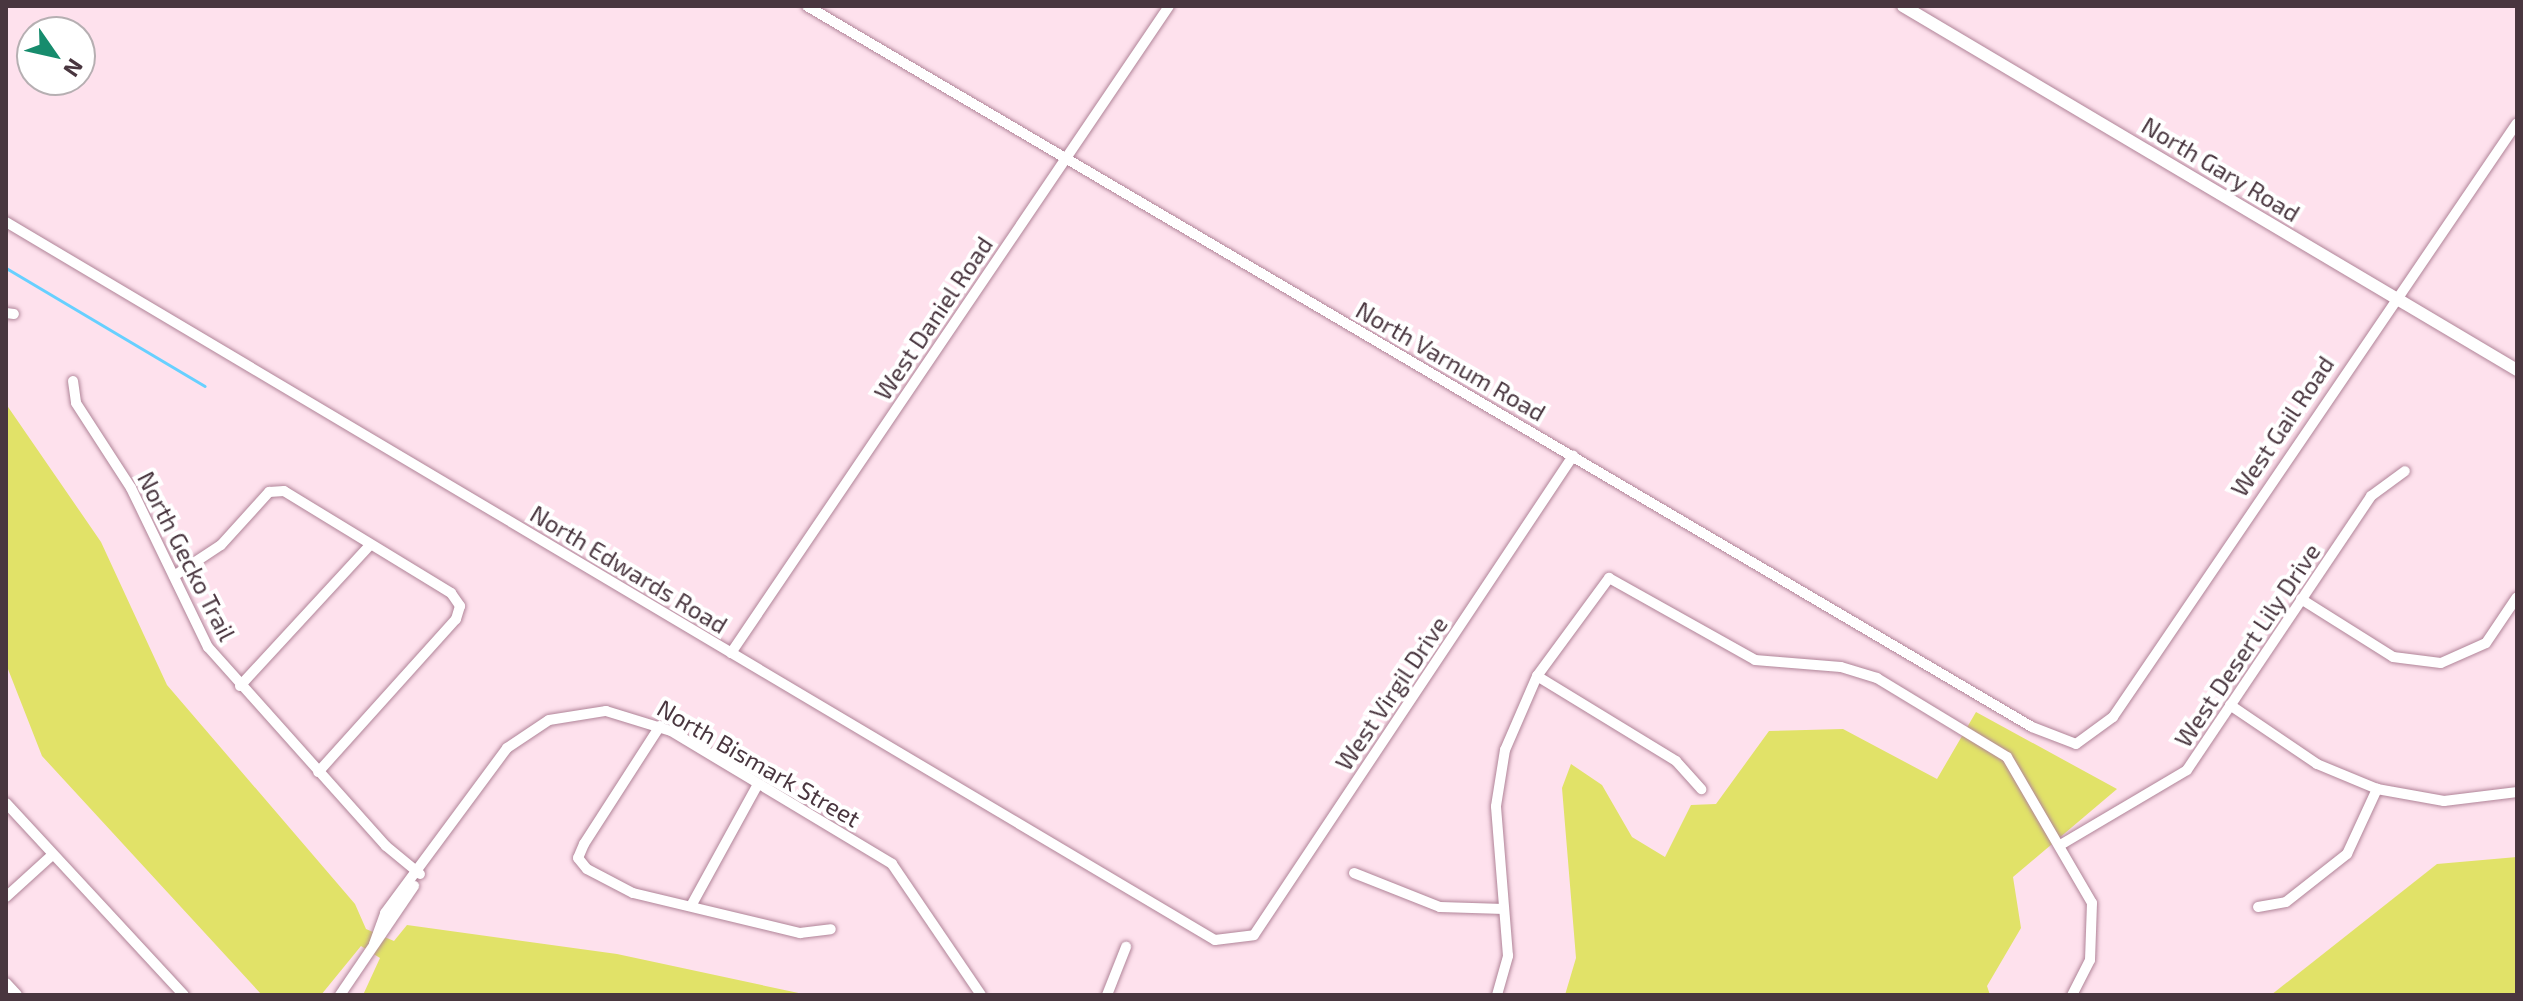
<!DOCTYPE html>
<html>
<head>
<meta charset="utf-8">
<style>
  body { margin:0 }
  #map { position:relative; width:2523px; height:1001px; overflow:hidden; background:#fee1ed; font-family:"Exo 2",sans-serif }
  div>[style] { position:absolute }
  [style*='--x'] { left:calc(var(--x)*1px); top:calc(var(--y)*1px); width:calc(var(--w)*1px); rotate:calc(var(--a)*1deg) }
  .green>* { inset:0; background:#e1e268 }
  .stream>* { height:3px; margin:-1.5px; padding:0 1.5px; transform-origin:1.5px; border-radius:1.5px; background:#67d0ff }
  .roads { filter:drop-shadow(0 0 2px #b08498) drop-shadow(0 0 2px #b08498) }
  .minor>* { height:10px; margin:-5px; padding:0 5px; transform-origin:5px; border-radius:5px; background:#fff }
  .tertiary>* { height:12px; margin:-6px; padding:0 6px; transform-origin:6px; border-radius:6px; background:#fff }
  span { translate:-50% -50%; white-space:nowrap; text-align:center; line-height:1.15; -webkit-text-stroke:8px #fff; paint-order:stroke }
  .street-label { font-size:24px; color:#49363f }
  .frame { position:absolute; inset:0; border:8px solid #49363f; pointer-events:none }
  .north { position:absolute; left:16px; top:16px; width:80px; height:80px; box-sizing:border-box; background:#fff; border:2px solid #b6afb2; border-radius:50%; rotate:124deg; font-size:22px; font-weight:700; line-height:32px; text-align:center; color:#49363f }
  .north::after { content:''; display:block; margin:auto; width:28px; height:36px; background:#178c6d; clip-path:polygon(50% 0,100% 100%,50% 72%,0 100%) }
</style>
</head>
<body>
<div id="map">
  <div class="green">
    <div style="clip-path:polygon(6px 404px,101px 542px,167px 685px,355px 904px,366px 929px,394px 941px,407px 925px,617px 954px,808px 995px,363px 995px,380px 958px,361px 946px,321px 995px,261px 994px,42px 756px,6px 664px)"></div>
    <div style="clip-path:polygon(1976px 712px,2117px 789px,2013px 877px,2021px 928px,1987px 986px,1990px 995px,1565px 995px,1576px 958px,1562px 788px,1571px 764px,1602px 785px,1632px 837px,1665px 857px,1691px 805px,1716px 804px,1769px 731px,1843px 729px,1937px 779px)"></div>
    <div style="clip-path:polygon(2517px 857px,2517px 995px,2271px 995px,2437px 864px)"></div>
  </div>
  <div class="stream">
    <div style="--x:6;--y:268;--w:231;--a:30.7"></div>
  </div>
  <div class="roads">
    <div class="minor">
      <div style="--x:807;--y:6;--w:1421;--a:30.48"></div>
      <div style="--x:2032;--y:727;--w:47;--a:21.1"></div>
      <div style="--x:2076;--y:744;--w:46;--a:-36.1"></div>
      <div style="--x:2113;--y:717;--w:718;--a:-55.78"></div>
      <div style="--x:6;--y:222;--w:1406;--a:30.71"></div>
      <div style="--x:1215;--y:940;--w:39;--a:-7"></div>
      <div style="--x:1254;--y:935;--w:576;--a:-56.34"></div>
      <div style="--x:6;--y:313;--w:8;--a:7"></div>
      <div style="--x:73;--y:381;--w:22;--a:82"></div>
      <div style="--x:76;--y:403;--w:101;--a:57.1"></div>
      <div style="--x:131;--y:488;--w:177;--a:64.2"></div>
      <div style="--x:208;--y:647;--w:267;--a:48.2"></div>
      <div style="--x:386;--y:846;--w:44;--a:39.5"></div>
      <div style="--x:174;--y:576;--w:56;--a:-33.4"></div>
      <div style="--x:221;--y:545;--w:72;--a:-47.8"></div>
      <div style="--x:269;--y:492;--w:15;--a:-4"></div>
      <div style="--x:284;--y:491;--w:196;--a:31.4"></div>
      <div style="--x:451;--y:593;--w:16;--a:55"></div>
      <div style="--x:460;--y:606;--w:14;--a:107"></div>
      <div style="--x:456;--y:619;--w:206;--a:132"></div>
      <div style="--x:2301;--y:599;--w:109;--a:32.2"></div>
      <div style="--x:2393;--y:657;--w:48;--a:7.1"></div>
      <div style="--x:2441;--y:663;--w:49;--a:-24"></div>
      <div style="--x:2486;--y:643;--w:55;--a:-56"></div>
      <div style="--x:731;--y:653;--w:781;--a:-55.9"></div>
      <div style="--x:1537;--y:676;--w:163;--a:31.4"></div>
      <div style="--x:1676;--y:761;--w:38;--a:48"></div>
      <div style="--x:240;--y:686;--w:192;--a:-47.3"></div>
      <div style="--x:2230;--y:705;--w:105;--a:34.1"></div>
      <div style="--x:2317;--y:764;--w:65;--a:22.6"></div>
      <div style="--x:2377;--y:789;--w:68;--a:10.2"></div>
      <div style="--x:2444;--y:801;--w:74;--a:-7"></div>
      <div style="--x:660;--y:726;--w:140;--a:122.8"></div>
      <div style="--x:584;--y:844;--w:15;--a:113"></div>
      <div style="--x:578;--y:858;--w:14;--a:51"></div>
      <div style="--x:587;--y:869;--w:52;--a:27.6"></div>
      <div style="--x:633;--y:893;--w:172;--a:13.5"></div>
      <div style="--x:800;--y:933;--w:31;--a:-7"></div>
      <div style="--x:6;--y:803;--w:262;--a:47.2"></div>
      <div style="--x:2062;--y:844;--w:145;--a:-30.6"></div>
      <div style="--x:2187;--y:770;--w:330;--a:-56.1"></div>
      <div style="--x:2371;--y:496;--w:42;--a:-36.3"></div>
      <div style="--x:1354;--y:873;--w:92;--a:21.6"></div>
      <div style="--x:1440;--y:907;--w:64;--a:1.8"></div>
      <div style="--x:6;--y:897;--w:61;--a:-42.3"></div>
      <div style="--x:691;--y:906;--w:139;--a:-61.2"></div>
      <div style="--x:2258;--y:907;--w:28;--a:-10"></div>
      <div style="--x:2286;--y:902;--w:78;--a:-38.2"></div>
      <div style="--x:2347;--y:854;--w:72;--a:-65.2"></div>
      <div style="--x:374;--y:944;--w:33;--a:-70"></div>
      <div style="--x:385;--y:913;--w:205;--a:-53.5"></div>
      <div style="--x:507;--y:748;--w:50;--a:-33.7"></div>
      <div style="--x:549;--y:720;--w:58;--a:-9"></div>
      <div style="--x:606;--y:711;--w:68;--a:17.1"></div>
      <div style="--x:671;--y:731;--w:258;--a:31"></div>
      <div style="--x:892;--y:864;--w:158;--a:55.8"></div>
      <div style="--x:6;--y:983;--w:16;--a:47"></div>
      <div style="--x:340;--y:995;--w:132;--a:-55.8"></div>
      <div style="--x:1107;--y:995;--w:52;--a:-68.4"></div>
      <div style="--x:1497;--y:995;--w:41;--a:-74.2"></div>
      <div style="--x:1508;--y:956;--w:150;--a:-94.6"></div>
      <div style="--x:1496;--y:806;--w:57;--a:-80.9"></div>
      <div style="--x:1505;--y:750;--w:81;--a:-66.6"></div>
      <div style="--x:1537;--y:676;--w:122;--a:-53.7"></div>
      <div style="--x:1609;--y:578;--w:167;--a:29.3"></div>
      <div style="--x:1755;--y:660;--w:86;--a:4.7"></div>
      <div style="--x:1841;--y:667;--w:38;--a:17"></div>
      <div style="--x:1877;--y:678;--w:152;--a:31.3"></div>
      <div style="--x:2007;--y:757;--w:169;--a:59.8"></div>
      <div style="--x:2092;--y:903;--w:57;--a:92"></div>
      <div style="--x:2090;--y:960;--w:39;--a:117"></div>
    </div>
    <div class="tertiary">
      <div style="--x:1903;--y:6;--w:714;--a:30.66"></div>
    </div>
  </div>
  <div class="street-label">
    <span style="left:2221px;top:169px;rotate:31deg">North Gary Road</span>
    <span style="left:933px;top:318px;rotate:-56deg">West Daniel Road</span>
    <span style="left:1451px;top:361px;rotate:30deg">North Varnum Road</span>
    <span style="left:2282px;top:426px;rotate:-56deg">West Gail Road</span>
    <span style="left:187px;top:556px;rotate:63deg">North Gecko Trail</span>
    <span style="left:629px;top:569px;rotate:31deg">North Edwards Road</span>
    <span style="left:2247px;top:645px;rotate:-56deg">West Desert Lily Drive</span>
    <span style="left:1391px;top:693px;rotate:-56deg">West Virgil Drive</span>
    <span style="left:759px;top:763px;rotate:30deg">North Bismark Street</span>
  </div>
  <div class="frame"></div>
  <div class="north">N</div>
</div>
</body>
</html>
